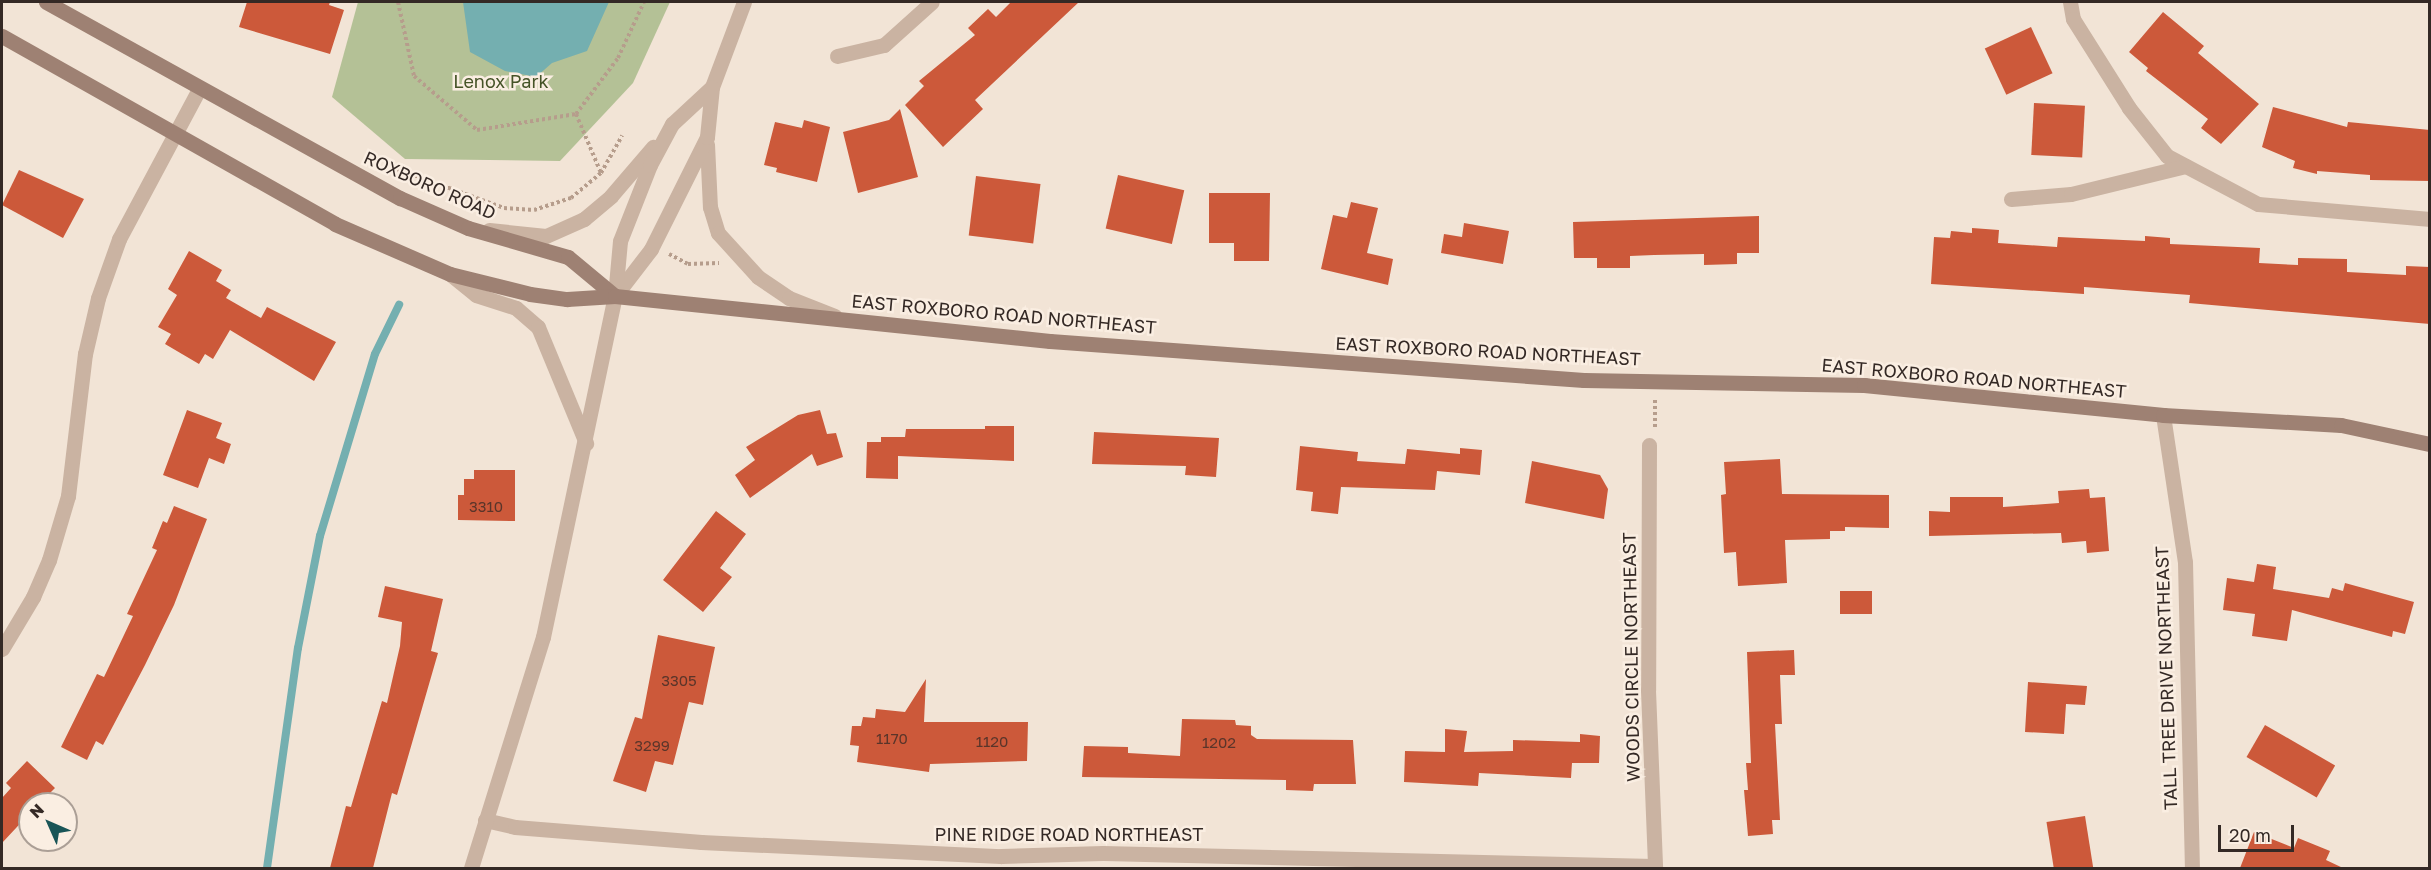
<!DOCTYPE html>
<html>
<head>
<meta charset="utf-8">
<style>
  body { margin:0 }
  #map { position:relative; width:2431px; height:870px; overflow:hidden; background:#f2e4d6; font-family:"Golos Text",sans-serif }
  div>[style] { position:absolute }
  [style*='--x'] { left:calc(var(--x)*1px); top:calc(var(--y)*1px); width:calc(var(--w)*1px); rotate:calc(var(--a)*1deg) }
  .green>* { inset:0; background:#b4c196 }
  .water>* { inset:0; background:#74afb0 }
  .stream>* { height:8px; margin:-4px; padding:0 4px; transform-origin:4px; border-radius:4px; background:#74afb0 }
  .building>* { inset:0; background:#cc593a; transform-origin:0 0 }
  .path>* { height:4px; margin-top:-2px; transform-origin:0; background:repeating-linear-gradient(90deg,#b69d8c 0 3px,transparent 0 6px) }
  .minor>* { height:15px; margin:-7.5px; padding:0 7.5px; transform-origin:7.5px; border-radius:7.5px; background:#cab3a2 }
  .secondary>* { height:15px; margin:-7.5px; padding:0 7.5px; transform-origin:7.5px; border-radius:7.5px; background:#9e8173 }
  span { translate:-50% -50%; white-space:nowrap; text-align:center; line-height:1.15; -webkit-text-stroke:5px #faeee2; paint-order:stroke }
  .number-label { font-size:15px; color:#5a352a }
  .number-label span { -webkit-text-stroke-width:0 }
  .park-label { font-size:18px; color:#455327 }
  .street-label { font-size:18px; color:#342925 }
  .frame { position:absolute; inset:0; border:3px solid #342925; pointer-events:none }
  .north { position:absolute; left:18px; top:792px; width:60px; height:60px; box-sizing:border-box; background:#faeee2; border:2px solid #ab9f96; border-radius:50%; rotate:315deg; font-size:16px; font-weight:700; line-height:24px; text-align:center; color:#342925 }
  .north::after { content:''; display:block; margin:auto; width:21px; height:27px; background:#195557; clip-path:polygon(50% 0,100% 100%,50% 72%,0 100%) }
  .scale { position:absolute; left:2218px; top:825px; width:76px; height:27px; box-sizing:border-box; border:3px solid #342925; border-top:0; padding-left:8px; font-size:18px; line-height:21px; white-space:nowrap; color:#342925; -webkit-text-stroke:4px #faeee2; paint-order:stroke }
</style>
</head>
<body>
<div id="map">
  <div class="green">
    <div style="clip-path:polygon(358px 2px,670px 2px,633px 83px,560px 161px,405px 159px,332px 97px)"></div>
  </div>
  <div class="water">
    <div style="clip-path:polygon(463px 2px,609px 2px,587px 51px,552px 63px,536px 77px,505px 71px,470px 52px)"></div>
  </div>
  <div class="stream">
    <div style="--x:267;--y:868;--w:222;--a:-82"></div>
    <div style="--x:298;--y:648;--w:114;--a:-78.9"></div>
    <div style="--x:320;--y:536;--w:190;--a:-73.2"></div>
    <div style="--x:375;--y:354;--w:55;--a:-63.9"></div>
  </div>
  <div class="building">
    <div style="clip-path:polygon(247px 2px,330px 2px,329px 5px,344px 10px,330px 54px,239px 27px)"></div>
    <div style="clip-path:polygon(1011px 2px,1079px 2px,975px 100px,983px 109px,943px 147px,905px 105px,924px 86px,919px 81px,975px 35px,968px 28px,988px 9px,996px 17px)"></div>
    <div style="clip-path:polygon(2163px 12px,2204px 46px,2198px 53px,2259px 104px,2221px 144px,2201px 128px,2208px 119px,2146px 71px,2148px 68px,2129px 52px)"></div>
    <div style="left:2031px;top:27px;width:51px;height:51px;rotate:65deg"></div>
    <div style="left:2034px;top:103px;width:51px;height:52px;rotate:3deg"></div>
    <div style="clip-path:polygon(2273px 107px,2347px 127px,2348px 122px,2430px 130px,2430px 181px,2370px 180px,2370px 175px,2317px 171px,2317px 174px,2293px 168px,2295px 161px,2262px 147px)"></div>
    <div style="clip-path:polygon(900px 109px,918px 177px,858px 193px,843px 132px,889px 120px)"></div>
    <div style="clip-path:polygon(804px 120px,830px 127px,817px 182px,776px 172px,777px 168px,764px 165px,775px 122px,802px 128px)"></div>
    <div style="clip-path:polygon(19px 170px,84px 199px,63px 238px,2px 205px)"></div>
    <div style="left:1118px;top:175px;width:68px;height:55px;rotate:13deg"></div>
    <div style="left:976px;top:176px;width:65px;height:60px;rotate:7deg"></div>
    <div style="clip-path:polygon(1209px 193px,1270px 193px,1269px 261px,1234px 261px,1234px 243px,1209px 243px)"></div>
    <div style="clip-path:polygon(1351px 202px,1378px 208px,1367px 253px,1393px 259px,1388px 285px,1321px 269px,1333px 215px,1347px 218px)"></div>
    <div style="clip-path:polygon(1759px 216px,1759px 253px,1737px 253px,1737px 264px,1704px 265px,1704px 254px,1654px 255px,1630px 256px,1630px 268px,1597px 268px,1597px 258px,1574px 258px,1573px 222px)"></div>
    <div style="clip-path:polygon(1464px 223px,1509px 231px,1503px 264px,1441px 253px,1444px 234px,1462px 237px)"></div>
    <div style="clip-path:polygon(1972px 228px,1999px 230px,1998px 243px,2057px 247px,2058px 237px,2145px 241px,2145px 236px,2170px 238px,2170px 244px,2260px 248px,2259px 263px,2298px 265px,2298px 258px,2347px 259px,2347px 272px,2406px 275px,2406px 266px,2430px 267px,2430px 324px,2189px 303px,2190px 295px,2084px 287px,2084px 294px,1931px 284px,1934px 237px,1950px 238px,1951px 231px,1972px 233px)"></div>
    <div style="clip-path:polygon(189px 251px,222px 270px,216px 281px,231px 290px,226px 298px,261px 318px,267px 307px,336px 342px,314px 381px,230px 330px,213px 359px,205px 354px,199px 364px,165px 344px,171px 334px,158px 327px,177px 295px,168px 289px)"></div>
    <div style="clip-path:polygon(187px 410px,222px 423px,216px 438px,231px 444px,224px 464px,209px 458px,198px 488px,163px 475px)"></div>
    <div style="clip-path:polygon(820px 410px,827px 434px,836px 433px,843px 457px,817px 466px,812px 454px,750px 498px,735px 475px,755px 460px,746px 447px,798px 415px)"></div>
    <div style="clip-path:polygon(985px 426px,1014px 426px,1014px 461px,898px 456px,898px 479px,866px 478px,867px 442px,881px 442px,881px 437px,905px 437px,906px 429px,985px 429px)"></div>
    <div style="clip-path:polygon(1094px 432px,1219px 438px,1216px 477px,1185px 475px,1186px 466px,1092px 464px)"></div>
    <div style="clip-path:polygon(1300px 446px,1358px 452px,1357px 461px,1405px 464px,1407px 449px,1460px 454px,1460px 448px,1482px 450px,1480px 475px,1437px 471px,1435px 490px,1341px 487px,1338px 514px,1311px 511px,1313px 492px,1296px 490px)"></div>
    <div style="clip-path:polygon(1780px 459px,1782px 494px,1889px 495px,1889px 528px,1845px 527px,1845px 531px,1830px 531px,1830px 539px,1785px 540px,1787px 583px,1738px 586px,1736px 552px,1724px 553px,1721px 495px,1726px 494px,1724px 462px)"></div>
    <div style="clip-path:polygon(1532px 461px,1600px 475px,1608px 489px,1604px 519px,1525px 503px)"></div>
    <div style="clip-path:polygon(474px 470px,515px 470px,515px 521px,458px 520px,458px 495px,464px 495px,464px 479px,474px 479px)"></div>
    <div style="clip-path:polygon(2089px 489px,2090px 498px,2105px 497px,2109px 551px,2087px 553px,2086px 541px,2062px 543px,2061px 533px,1929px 536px,1929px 511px,1950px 512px,1950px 497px,2003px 497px,2003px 507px,2059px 503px,2058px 491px)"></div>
    <div style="clip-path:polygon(174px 506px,207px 519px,174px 605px,145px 665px,103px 745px,96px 741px,87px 760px,61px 747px,97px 674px,104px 677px,133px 616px,127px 614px,157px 550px,152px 548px,163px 521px,167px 523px)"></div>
    <div style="clip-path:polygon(716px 511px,746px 534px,720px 568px,732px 577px,703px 612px,663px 580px)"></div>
    <div style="clip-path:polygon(2257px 564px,2276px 567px,2273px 589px,2329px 598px,2332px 588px,2343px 591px,2345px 583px,2414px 602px,2405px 634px,2393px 631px,2392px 637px,2292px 610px,2287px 641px,2252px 636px,2255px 614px,2223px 610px,2227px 578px,2254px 582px)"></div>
    <div style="clip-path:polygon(385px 586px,443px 599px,431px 651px,438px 653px,397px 795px,392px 793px,373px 868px,330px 868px,346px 806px,351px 807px,382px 701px,387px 703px,400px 646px,402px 622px,378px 617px)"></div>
    <div style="left:1840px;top:591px;width:32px;height:23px"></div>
    <div style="clip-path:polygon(658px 635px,715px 647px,703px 705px,689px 702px,673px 765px,655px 761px,646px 792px,613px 781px,635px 717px,642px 719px)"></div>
    <div style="clip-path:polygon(1794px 650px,1795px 675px,1780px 675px,1782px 724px,1775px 724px,1780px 820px,1772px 820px,1773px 834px,1748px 836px,1744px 790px,1748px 790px,1746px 763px,1751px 763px,1747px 652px)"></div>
    <div style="clip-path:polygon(926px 679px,924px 722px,1028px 722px,1027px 761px,930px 764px,929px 772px,857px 762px,859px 746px,850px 745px,852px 726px,861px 726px,863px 717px,875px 718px,876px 709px,905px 712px)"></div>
    <div style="clip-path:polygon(2028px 682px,2087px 686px,2085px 705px,2066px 704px,2064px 734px,2025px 732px)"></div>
    <div style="clip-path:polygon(1182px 719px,1235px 720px,1236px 725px,1251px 726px,1251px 735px,1257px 739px,1353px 740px,1356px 784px,1314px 784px,1313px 791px,1286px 790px,1286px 780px,1082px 777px,1084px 746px,1128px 747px,1128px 753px,1180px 756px)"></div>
    <div style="left:2265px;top:725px;width:81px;height:37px;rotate:30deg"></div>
    <div style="clip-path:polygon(1445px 729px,1467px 731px,1464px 752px,1513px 751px,1513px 740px,1580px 742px,1580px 734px,1600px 736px,1599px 763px,1572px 763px,1571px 778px,1479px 773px,1478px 786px,1404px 782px,1405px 751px,1445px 752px)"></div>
    <div style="clip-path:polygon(27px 761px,55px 788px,39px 804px,30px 804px,30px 813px,2px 843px,2px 798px,11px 788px,6px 783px)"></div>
    <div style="left:2085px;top:816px;width:53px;height:39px;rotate:81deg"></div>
    <div style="clip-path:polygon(2254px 832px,2294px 848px,2298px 838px,2330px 851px,2326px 860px,2343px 868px,2240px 868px)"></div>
  </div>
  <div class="path">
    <div style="--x:398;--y:2;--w:76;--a:77.8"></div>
    <div style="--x:414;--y:76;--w:83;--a:40.6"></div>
    <div style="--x:477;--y:130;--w:100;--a:-9.2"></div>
    <div style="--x:576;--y:114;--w:70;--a:-53.1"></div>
    <div style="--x:618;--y:58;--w:62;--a:-65.1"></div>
    <div style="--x:576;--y:114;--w:64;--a:67"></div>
    <div style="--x:386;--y:165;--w:126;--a:20"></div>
    <div style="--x:504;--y:208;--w:30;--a:4"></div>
    <div style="--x:534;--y:210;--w:39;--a:-18"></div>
    <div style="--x:571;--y:198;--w:39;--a:-40"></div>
    <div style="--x:601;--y:173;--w:43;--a:-60.4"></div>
    <div style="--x:669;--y:254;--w:21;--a:28"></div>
    <div style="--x:688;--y:264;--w:31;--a:-2"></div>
    <div style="--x:1655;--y:400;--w:29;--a:90"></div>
  </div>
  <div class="minor">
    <div style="--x:2070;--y:2;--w:17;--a:80"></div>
    <div style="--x:2073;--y:19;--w:105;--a:57.8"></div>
    <div style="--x:2129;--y:108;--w:61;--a:51.6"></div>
    <div style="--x:2167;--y:156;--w:103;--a:27.8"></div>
    <div style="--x:2258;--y:204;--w:173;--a:5"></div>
    <div style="--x:837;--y:56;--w:48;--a:-13.2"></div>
    <div style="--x:884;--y:45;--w:64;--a:-41.9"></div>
    <div style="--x:707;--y:144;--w:63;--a:87.3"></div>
    <div style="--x:710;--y:207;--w:27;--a:73"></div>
    <div style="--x:718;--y:233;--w:59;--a:47.7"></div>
    <div style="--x:758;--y:277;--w:37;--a:34"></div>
    <div style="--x:789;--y:298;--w:49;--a:21.4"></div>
    <div style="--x:2011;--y:199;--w:60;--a:-4.8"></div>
    <div style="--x:2071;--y:194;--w:118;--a:-13.7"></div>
    <div style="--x:489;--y:230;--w:57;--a:6"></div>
    <div style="--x:546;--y:236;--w:42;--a:-24.1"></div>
    <div style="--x:584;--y:219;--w:35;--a:-40"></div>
    <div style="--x:611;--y:196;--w:65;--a:-49.4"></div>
    <div style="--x:450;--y:274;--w:33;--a:39"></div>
    <div style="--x:476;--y:295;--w:42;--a:18"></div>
    <div style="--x:516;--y:308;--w:29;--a:41"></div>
    <div style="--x:538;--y:327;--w:126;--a:67.5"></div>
    <div style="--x:615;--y:296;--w:59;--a:-52.5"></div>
    <div style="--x:651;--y:249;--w:125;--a:-63.4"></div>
    <div style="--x:707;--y:137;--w:50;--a:-84.3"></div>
    <div style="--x:712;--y:87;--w:91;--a:-69.4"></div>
    <div style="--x:2163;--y:415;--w:149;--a:81.5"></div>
    <div style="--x:2185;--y:562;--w:306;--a:88.7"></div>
    <div style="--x:1649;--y:445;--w:245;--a:90.2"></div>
    <div style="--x:1648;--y:690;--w:178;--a:87.7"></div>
    <div style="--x:2;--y:649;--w:61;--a:-59.2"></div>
    <div style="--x:33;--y:597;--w:40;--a:-66.6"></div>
    <div style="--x:49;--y:560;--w:67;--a:-73.5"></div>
    <div style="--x:68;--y:496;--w:143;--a:-83.2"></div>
    <div style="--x:85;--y:354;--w:57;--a:-76.9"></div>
    <div style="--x:98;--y:298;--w:63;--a:-70.4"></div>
    <div style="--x:119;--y:239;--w:170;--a:-61.9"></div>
    <div style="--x:485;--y:820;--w:31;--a:13"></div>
    <div style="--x:515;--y:827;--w:187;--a:4.6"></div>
    <div style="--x:701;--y:842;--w:300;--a:2.7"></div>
    <div style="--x:1001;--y:856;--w:102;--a:-1.7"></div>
    <div style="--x:1103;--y:853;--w:551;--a:1.35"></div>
    <div style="--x:471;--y:868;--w:242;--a:-72.7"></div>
    <div style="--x:543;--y:637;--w:349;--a:-78.1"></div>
    <div style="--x:615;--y:296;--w:55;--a:-84.8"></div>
    <div style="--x:620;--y:241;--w:82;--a:-68.5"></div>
    <div style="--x:650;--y:165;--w:47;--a:-61.8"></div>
    <div style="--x:672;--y:124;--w:54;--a:-42.8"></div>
  </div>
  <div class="secondary">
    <div style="--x:46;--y:2;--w:405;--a:29"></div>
    <div style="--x:400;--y:198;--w:74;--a:23.8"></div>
    <div style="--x:468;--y:228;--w:104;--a:16.2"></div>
    <div style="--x:568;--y:257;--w:61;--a:39.7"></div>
    <div style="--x:2;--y:36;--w:382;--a:29.4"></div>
    <div style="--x:335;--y:224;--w:125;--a:23.5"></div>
    <div style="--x:450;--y:274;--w:82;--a:14"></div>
    <div style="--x:530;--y:294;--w:37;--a:8"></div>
    <div style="--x:567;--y:299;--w:48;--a:-3.6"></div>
    <div style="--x:615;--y:296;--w:437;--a:5.9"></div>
    <div style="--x:1050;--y:341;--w:535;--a:4.18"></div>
    <div style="--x:1584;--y:380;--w:280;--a:1"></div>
    <div style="--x:1864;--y:385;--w:301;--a:5.7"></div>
    <div style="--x:2163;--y:415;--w:178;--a:3.2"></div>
    <div style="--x:2341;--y:425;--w:91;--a:12.1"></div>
  </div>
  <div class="number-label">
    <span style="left:486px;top:507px">3310</span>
    <span style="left:679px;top:681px">3305</span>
    <span style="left:892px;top:739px">1170</span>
    <span style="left:992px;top:742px">1120</span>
    <span style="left:1219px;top:743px">1202</span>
    <span style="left:652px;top:746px">3299</span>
  </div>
  <div class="park-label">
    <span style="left:501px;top:81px">Lenox Park</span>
  </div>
  <div class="street-label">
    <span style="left:430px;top:185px;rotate:24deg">ROXBORO ROAD</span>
    <span style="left:1004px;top:314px;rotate:5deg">EAST ROXBORO ROAD NORTHEAST</span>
    <span style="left:1488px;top:351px;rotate:3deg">EAST ROXBORO ROAD NORTHEAST</span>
    <span style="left:1974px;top:378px;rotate:5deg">EAST ROXBORO ROAD NORTHEAST</span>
    <span style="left:1631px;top:657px;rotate:-91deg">WOODS CIRCLE NORTHEAST</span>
    <span style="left:2166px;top:678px;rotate:-92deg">TALL TREE DRIVE NORTHEAST</span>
    <span style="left:1069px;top:834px">PINE RIDGE ROAD NORTHEAST</span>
  </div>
  <div class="frame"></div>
  <div class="north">N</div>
  <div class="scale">20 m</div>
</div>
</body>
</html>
